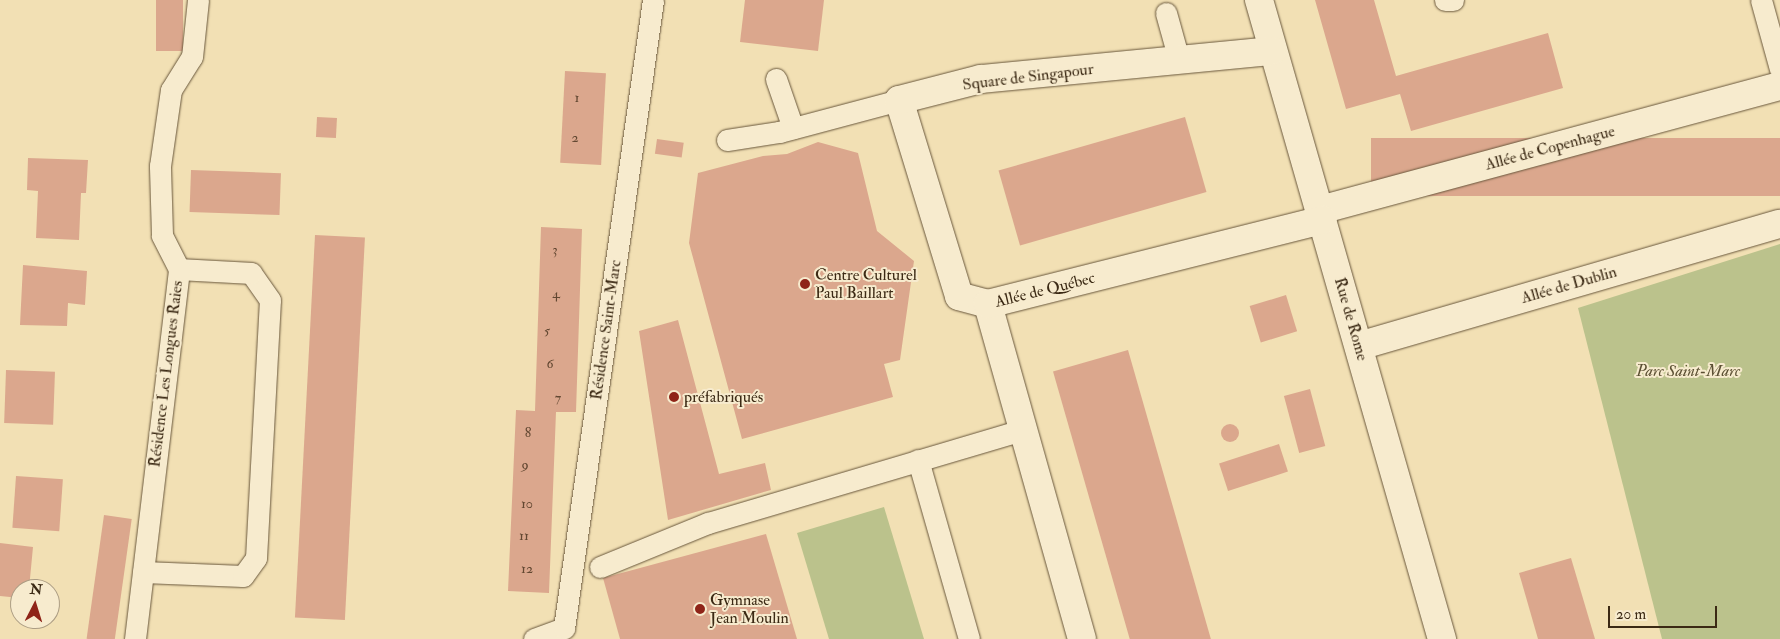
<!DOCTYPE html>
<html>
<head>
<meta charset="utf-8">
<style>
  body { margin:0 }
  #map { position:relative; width:1780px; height:639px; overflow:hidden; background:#f2e0b4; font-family:"IM FELL Double Pica",serif }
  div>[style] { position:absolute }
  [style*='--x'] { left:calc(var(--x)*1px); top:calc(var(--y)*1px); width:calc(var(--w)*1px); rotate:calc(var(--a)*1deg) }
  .green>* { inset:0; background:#bbc28c }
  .building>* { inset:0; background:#dba78d; transform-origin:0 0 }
  .round { border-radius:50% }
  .roads { filter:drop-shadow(0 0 1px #69573c) drop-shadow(0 0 1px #69573c) }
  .service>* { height:21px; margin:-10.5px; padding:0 10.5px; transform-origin:10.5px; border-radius:10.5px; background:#f7ebce }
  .minor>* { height:28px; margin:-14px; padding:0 14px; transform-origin:14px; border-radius:14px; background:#f7ebce }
  .dots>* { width:14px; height:14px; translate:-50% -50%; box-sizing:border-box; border:2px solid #f7ebce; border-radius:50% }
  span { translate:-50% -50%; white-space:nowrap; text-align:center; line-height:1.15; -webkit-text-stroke:4px #f7ebce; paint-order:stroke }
  .number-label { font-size:14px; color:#634832 }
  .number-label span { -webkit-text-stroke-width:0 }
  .street-label { font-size:16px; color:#3b2914 }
  .poi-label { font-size:16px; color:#3b2914 }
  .left { translate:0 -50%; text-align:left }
  .park-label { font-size:16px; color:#5b4f32; font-style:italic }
  .north { position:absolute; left:10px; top:579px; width:50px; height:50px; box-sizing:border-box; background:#f7ebce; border:1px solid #ac9d84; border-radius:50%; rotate:5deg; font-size:14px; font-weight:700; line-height:20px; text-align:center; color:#3b2914 }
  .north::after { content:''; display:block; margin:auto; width:18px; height:22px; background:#8f2418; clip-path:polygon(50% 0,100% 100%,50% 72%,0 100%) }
  .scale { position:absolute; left:1608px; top:606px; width:109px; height:22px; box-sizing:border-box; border:2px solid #3b2914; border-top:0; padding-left:6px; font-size:15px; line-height:18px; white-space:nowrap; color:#3b2914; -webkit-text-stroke:4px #f7ebce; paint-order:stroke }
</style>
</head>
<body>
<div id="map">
  <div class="green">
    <div style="clip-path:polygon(1780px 244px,1780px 639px,1662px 639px,1578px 308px)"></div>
    <div style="clip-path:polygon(884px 507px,924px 639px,829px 639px,797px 533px)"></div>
  </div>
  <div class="building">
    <div style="left:156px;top:0;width:27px;height:51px"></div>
    <div style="clip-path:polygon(745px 0,824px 0,818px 51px,740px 42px)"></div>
    <div style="clip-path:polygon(1315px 0,1374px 0,1396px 76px,1548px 33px,1563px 88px,1411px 131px,1400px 94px,1346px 109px)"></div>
    <div style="left:565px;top:71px;width:41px;height:92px;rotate:3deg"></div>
    <div style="left:317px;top:117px;width:20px;height:20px;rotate:3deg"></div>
    <div style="left:1185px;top:117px;width:78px;height:194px;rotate:74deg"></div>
    <div style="left:1780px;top:138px;width:58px;height:409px;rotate:90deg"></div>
    <div style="left:657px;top:139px;width:27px;height:15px;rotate:8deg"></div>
    <div style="clip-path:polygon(818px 142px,858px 153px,877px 231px,914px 261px,900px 360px,884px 364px,893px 397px,742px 439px,689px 243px,698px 173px,763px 156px,787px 154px)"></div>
    <div style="clip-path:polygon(28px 158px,88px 160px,86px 193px,81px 193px,79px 240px,36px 238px,38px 191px,27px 190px)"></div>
    <div style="left:191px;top:170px;width:90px;height:42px;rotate:2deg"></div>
    <div style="clip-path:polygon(541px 227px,582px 229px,576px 412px,556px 412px,549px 593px,508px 591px,516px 410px,535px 411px)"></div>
    <div style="left:315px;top:235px;width:50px;height:383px;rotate:3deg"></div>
    <div style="clip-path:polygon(23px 265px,87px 271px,85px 305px,68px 303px,67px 326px,20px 325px)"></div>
    <div style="left:1286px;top:295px;width:38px;height:38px;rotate:73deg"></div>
    <div style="clip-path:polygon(678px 320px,719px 474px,765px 463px,771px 490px,668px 520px,639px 331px)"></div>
    <div style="left:1128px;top:350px;width:301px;height:78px;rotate:74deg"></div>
    <div style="left:6px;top:370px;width:49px;height:53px;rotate:2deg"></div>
    <div style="left:1310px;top:389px;width:59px;height:27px;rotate:75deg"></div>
    <div class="round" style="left:1221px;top:424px;width:18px;height:18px"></div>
    <div style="left:1279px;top:444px;width:29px;height:63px;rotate:72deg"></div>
    <div style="left:16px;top:476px;width:47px;height:52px;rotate:4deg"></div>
    <div style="left:104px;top:515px;width:28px;height:125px;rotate:8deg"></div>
    <div style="clip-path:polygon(766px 534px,797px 639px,620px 639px,603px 578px)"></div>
    <div style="clip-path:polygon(0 543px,33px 547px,29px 589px,20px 589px,20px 598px,0 596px)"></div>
    <div style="clip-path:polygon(1571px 558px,1595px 639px,1538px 639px,1519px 573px)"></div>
  </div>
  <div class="roads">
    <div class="service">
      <div style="--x:1445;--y:0;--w:8;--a:0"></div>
      <div style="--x:1761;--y:0;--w:72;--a:74.6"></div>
      <div style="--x:1166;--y:13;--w:49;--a:74.5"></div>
      <div style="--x:776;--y:79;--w:52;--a:70.9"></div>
      <div style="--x:727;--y:140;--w:53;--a:-8.7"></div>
      <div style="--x:779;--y:132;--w:124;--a:-14.9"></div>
      <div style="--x:918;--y:460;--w:186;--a:74.1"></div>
      <div style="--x:600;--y:567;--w:117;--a:-22.2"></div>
      <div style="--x:708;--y:523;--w:327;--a:-16.5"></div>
      <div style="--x:143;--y:572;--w:100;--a:2.3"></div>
      <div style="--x:243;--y:576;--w:22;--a:-54"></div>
      <div style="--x:256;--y:558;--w:258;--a:-86.9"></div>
      <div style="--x:270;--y:300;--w:33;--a:-125"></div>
      <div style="--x:251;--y:273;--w:72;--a:-176.8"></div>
      <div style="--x:135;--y:639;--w:373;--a:-83.2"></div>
      <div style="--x:179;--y:269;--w:38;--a:-117"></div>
      <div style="--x:162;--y:235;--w:69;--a:-91.7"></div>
      <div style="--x:160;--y:166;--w:77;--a:-81.8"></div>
      <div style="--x:171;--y:90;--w:39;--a:-58"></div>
      <div style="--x:192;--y:57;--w:57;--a:-84"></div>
      <div style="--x:534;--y:639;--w:32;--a:-20"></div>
      <div style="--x:564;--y:628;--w:634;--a:-81.93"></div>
    </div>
    <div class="minor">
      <div style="--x:1259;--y:0;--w:665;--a:74.02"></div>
      <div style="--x:1320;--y:210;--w:476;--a:-15.1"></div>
      <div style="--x:988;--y:304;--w:30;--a:-165"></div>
      <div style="--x:959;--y:296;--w:205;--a:-107"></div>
      <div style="--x:899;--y:100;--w:85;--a:-14.4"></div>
      <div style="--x:981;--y:79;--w:292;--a:-5.5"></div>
      <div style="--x:1359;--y:346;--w:438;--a:-16.2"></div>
      <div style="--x:1082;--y:639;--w:348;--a:-105.7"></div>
      <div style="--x:988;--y:304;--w:345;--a:-14.1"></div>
    </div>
  </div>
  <div class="dots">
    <div style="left:805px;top:284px;background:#8f2418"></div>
    <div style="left:674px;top:397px;background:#8f2418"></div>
    <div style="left:700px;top:609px;background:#8f2418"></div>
  </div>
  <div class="number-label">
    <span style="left:577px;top:98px">1</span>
    <span style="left:575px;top:138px">2</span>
    <span style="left:555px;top:250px">3</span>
    <span style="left:556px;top:294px">4</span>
    <span style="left:547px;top:331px">5</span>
    <span style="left:550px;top:364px">6</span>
    <span style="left:558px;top:398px">7</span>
    <span style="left:528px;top:433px">8</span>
    <span style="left:525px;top:465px">9</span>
    <span style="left:527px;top:504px">10</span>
    <span style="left:524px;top:536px">11</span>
    <span style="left:527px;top:569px">12</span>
  </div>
  <div class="street-label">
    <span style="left:1028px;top:77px;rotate:-7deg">Square de Singapour</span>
    <span style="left:1550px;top:148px;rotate:-15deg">Allée de Copenhague</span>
    <span style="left:1569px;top:285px;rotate:-16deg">Allée de Dublin</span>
    <span style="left:1045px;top:290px;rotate:-14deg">Allée de Québec</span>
    <span style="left:1351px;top:319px;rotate:74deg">Rue de Rome</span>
    <span style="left:606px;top:330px;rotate:-82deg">Résidence Saint-Marc</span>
    <span style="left:166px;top:374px;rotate:-83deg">Résidence Les Longues Raies</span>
  </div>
  <div class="poi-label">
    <span class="left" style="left:815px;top:284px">Centre Culturel<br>Paul Baillart</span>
    <span class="left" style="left:684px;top:397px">préfabriqués</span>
    <span class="left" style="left:710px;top:609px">Gymnase<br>Jean Moulin</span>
  </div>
  <div class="park-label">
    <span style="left:1688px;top:371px">Parc Saint-Marc</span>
  </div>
  <div class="north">N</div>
  <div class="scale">20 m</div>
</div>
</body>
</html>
